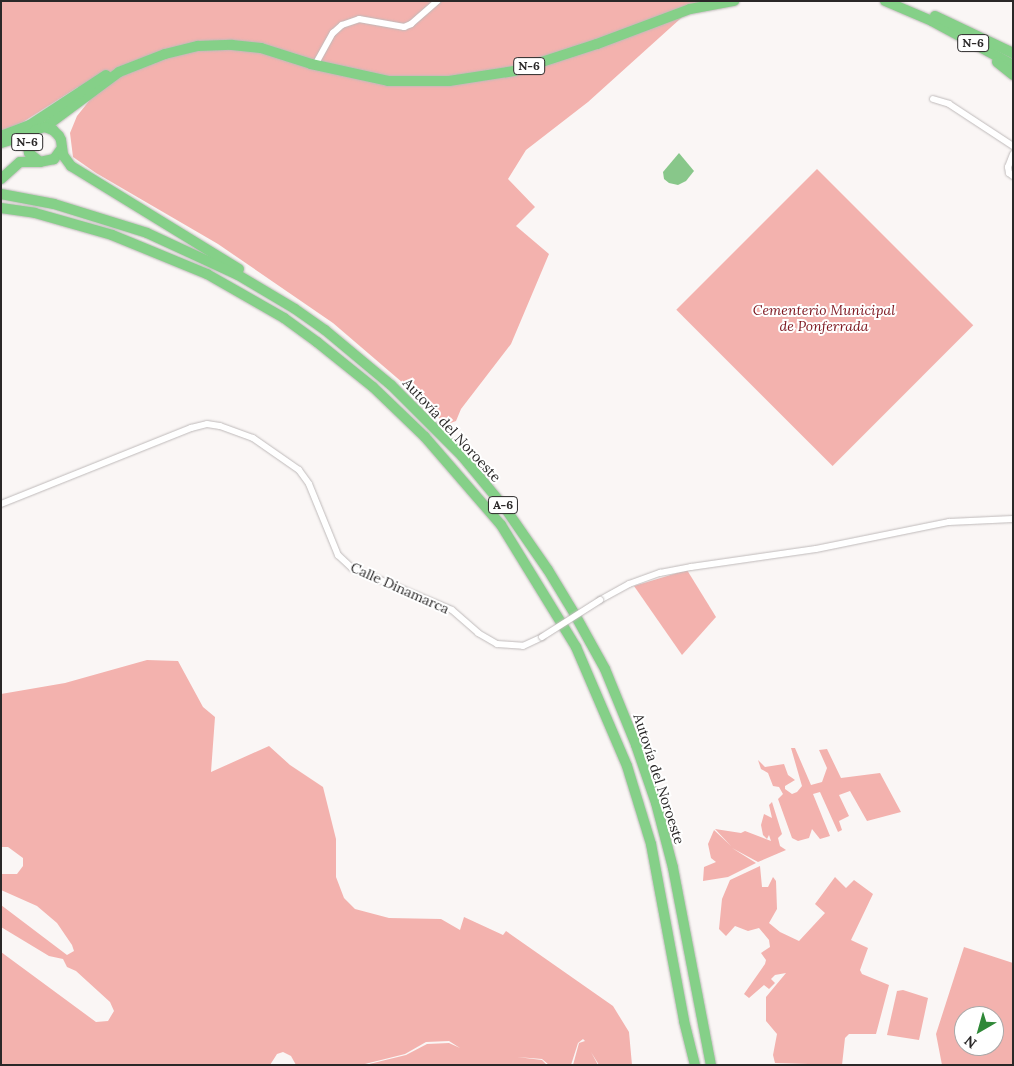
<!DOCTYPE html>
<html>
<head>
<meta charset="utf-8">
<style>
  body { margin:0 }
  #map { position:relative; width:1014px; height:1066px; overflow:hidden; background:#faf6f5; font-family:Lora,serif }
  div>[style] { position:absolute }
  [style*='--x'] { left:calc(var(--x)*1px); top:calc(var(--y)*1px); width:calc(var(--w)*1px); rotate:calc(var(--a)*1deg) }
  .green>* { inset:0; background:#f3b2ae; transform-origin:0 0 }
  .water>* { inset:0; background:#88c78a }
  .roads { filter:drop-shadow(0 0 1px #bfbaba) drop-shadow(0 0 1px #bfbaba) }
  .minor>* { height:6px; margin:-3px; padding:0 3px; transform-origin:3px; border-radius:3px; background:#fff }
  .highway>* { height:10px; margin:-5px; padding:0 5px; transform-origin:5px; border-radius:5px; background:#85d088 }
  .bridges { filter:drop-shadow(0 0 1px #bfbaba) drop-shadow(0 0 1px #bfbaba) }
  .minor-bridge>* { height:6px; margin:-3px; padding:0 3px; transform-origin:3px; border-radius:3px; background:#fff }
  span { translate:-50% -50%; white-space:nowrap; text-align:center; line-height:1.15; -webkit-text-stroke:4px #fff; paint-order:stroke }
  .shield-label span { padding:1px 4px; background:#fff; border:1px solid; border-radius:4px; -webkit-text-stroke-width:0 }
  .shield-label { font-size:12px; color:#2a2828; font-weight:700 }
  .park-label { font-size:14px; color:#7c151e; font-style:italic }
  .street-label { font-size:14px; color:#2a2828 }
  .frame { position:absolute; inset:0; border:2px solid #2a2828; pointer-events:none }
  .north { position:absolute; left:954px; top:1006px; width:50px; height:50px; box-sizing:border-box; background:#fff; border:1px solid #aaa9a9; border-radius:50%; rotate:218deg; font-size:14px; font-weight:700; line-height:20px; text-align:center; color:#2a2828 }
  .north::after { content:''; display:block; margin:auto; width:18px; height:22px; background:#2f8838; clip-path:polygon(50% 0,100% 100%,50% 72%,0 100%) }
</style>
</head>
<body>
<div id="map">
  <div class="green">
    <div style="clip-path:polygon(1px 1px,700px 1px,588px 102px,526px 150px,508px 179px,535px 207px,516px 226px,549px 254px,511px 344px,461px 409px,456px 421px,445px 425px,424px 401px,333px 323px,218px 244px,96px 173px,73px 157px,70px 133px,77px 116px,89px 101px,78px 87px,23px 122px,1px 131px)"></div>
    <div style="left:817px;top:169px;width:221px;height:199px;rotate:45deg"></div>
    <div style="clip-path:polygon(687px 570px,716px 617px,682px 655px,634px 586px)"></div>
    <div style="clip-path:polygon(147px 660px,178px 661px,203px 707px,215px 717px,211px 772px,269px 746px,290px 765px,323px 787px,336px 839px,336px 877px,344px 898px,355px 909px,389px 918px,441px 919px,460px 930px,464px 917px,503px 935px,506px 931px,613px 1006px,629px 1032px,632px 1065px,599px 1065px,591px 1052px,598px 1065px,573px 1065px,579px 1043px,585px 1041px,583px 1039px,578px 1043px,571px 1065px,549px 1065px,542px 1059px,517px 1057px,542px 1060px,547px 1065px,365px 1065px,406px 1055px,427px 1044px,449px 1043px,460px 1048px,449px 1041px,426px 1042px,405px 1054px,361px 1065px,296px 1065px,291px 1056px,283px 1052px,277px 1054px,270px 1065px,1px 1065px,1px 952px,96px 1022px,108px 1021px,114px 1011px,110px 1002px,76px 971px,67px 967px,63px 959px,49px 956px,1px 927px,1px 905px,67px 955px,74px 951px,72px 945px,57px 923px,37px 906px,1px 890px,1px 874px,17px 874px,23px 866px,23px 858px,8px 847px,1px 847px,1px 694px,65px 683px)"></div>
    <div style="clip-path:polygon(791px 748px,795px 748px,811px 785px,822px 782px,827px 768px,819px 750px,827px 749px,841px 778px,880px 773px,901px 812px,867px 821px,850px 791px,839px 795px,849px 816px,839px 821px,842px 830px,838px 832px,820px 792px,813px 794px,830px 836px,820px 839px,812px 829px,809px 838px,798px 841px,792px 838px,778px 799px,783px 794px,779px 787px,773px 786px,768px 773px,761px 769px,758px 760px,765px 767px,784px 764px,788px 775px,795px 780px,785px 786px,785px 789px,792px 794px,797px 792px,802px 786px)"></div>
    <div style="clip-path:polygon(772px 802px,782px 834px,778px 838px,780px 846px,786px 850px,758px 862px,732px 848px,756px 863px,728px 877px,703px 881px,704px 867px,716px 862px,711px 858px,708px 844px,714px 830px,731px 846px,715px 829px,741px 833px,745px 831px,771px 841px,769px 835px,767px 839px,763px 835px,761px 825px,764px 814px,772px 818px,769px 805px)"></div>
    <div style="clip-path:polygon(760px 866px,762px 887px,768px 887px,773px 877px,776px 881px,777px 909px,769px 923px,780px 932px,799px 941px,825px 913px,815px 904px,835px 877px,846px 888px,854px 880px,873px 894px,851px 940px,868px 948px,860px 970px,862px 974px,889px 985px,876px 1034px,849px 1034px,845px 1038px,842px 1065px,775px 1063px,773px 1055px,777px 1034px,766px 1021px,766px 997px,786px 973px,775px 975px,771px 979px,775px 983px,769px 989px,764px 985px,749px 998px,744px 994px,765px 964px,766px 960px,761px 953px,770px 947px,769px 940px,759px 928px,748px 931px,735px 926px,726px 936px,719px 929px,722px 899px,730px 880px)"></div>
    <div style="clip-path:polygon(evenodd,964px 947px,1013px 963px,1013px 1065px,942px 1065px,936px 1034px,964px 947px,964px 1016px,994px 1016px,994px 1046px,964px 1046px,964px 1016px)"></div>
    <div style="clip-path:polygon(903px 990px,928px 998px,919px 1040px,887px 1035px,897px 991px)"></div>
  </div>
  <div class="water">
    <div style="clip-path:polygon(679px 153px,694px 171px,686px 181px,678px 185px,669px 183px,664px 179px,663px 172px)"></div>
  </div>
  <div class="roads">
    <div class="minor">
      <div style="--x:315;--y:65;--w:37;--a:-61"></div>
      <div style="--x:333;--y:33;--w:12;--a:-42"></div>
      <div style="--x:342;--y:25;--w:18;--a:-19"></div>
      <div style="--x:359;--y:19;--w:46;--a:10.1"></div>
      <div style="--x:404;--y:27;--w:8;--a:-23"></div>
      <div style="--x:411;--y:24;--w:35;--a:-41"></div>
      <div style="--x:933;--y:99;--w:17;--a:17"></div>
      <div style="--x:949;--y:104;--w:77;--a:33.3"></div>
      <div style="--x:1013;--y:154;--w:14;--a:111"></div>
      <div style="--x:1008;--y:167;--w:6;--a:81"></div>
      <div style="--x:1009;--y:173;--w:5;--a:37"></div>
      <div style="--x:1;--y:504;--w:205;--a:-21.8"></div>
      <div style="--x:191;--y:428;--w:16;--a:-14"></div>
      <div style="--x:207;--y:424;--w:13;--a:9"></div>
      <div style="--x:220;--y:426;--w:35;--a:20"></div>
      <div style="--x:253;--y:438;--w:56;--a:34.8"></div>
      <div style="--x:299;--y:470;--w:17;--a:54"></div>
      <div style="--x:309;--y:484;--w:77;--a:67.8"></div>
      <div style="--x:338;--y:555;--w:19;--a:43"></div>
      <div style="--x:352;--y:568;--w:108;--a:22.8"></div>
      <div style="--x:452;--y:610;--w:35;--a:41"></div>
      <div style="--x:478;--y:633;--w:22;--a:30"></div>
      <div style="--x:497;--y:644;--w:26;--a:4"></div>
      <div style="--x:523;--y:646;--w:21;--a:-25"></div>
      <div style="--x:600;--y:600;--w:33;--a:-29"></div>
      <div style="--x:629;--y:584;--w:33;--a:-20"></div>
      <div style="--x:660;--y:573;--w:32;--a:-11"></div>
      <div style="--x:691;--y:567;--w:126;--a:-8.2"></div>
      <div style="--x:816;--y:549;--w:136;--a:-11.5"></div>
      <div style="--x:949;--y:522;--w:64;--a:-2.7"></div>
    </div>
    <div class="highway">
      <div style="--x:885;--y:1;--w:51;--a:23.1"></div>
      <div style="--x:932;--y:21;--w:92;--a:28.5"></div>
      <div style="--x:935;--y:16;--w:86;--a:25.4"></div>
      <div style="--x:997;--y:62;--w:21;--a:39"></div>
      <div style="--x:45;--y:127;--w:92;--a:-36.6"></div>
      <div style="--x:119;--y:72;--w:49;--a:-21.4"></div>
      <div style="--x:165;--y:54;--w:34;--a:-14"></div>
      <div style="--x:198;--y:46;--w:34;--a:-2"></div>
      <div style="--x:232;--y:45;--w:29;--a:6"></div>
      <div style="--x:261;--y:48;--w:52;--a:17.7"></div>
      <div style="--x:311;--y:64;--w:79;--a:12.4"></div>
      <div style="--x:388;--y:81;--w:61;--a:0"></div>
      <div style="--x:449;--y:81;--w:66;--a:-8.7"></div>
      <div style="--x:514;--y:71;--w:87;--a:-18"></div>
      <div style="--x:597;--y:44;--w:99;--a:-20.6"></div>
      <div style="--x:690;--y:9;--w:45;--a:-10.3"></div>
      <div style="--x:1;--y:136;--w:31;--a:-21"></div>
      <div style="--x:30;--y:125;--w:91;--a:-33.3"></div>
      <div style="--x:1;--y:143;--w:31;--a:-17"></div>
      <div style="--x:62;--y:148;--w:14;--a:126"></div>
      <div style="--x:54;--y:159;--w:14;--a:168"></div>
      <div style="--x:40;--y:162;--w:14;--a:-141"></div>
      <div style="--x:29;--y:153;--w:11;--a:-100"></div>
      <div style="--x:27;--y:142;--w:14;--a:-56"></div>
      <div style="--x:35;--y:130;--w:10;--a:-17"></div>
      <div style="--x:45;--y:127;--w:9;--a:21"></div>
      <div style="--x:53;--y:130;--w:8;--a:45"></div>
      <div style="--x:59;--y:136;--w:4;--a:63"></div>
      <div style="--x:61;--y:140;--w:15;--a:82"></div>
      <div style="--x:63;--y:155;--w:14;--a:54"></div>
      <div style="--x:71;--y:166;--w:197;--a:31.5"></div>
      <div style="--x:1;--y:179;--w:25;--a:-42"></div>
      <div style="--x:20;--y:162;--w:19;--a:0"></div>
      <div style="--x:1;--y:194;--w:54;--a:10.7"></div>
      <div style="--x:54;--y:204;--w:97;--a:17.3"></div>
      <div style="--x:147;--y:233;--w:100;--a:24.8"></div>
      <div style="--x:238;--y:275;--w:66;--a:30.8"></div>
      <div style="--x:295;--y:309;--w:37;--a:35"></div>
      <div style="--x:325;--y:330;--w:86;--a:39.8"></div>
      <div style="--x:391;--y:385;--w:100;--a:45"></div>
      <div style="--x:462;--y:456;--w:67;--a:50.4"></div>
      <div style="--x:505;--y:508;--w:75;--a:55.3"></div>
      <div style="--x:548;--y:570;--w:50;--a:58.8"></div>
      <div style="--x:574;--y:613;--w:64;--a:61"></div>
      <div style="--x:605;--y:669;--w:82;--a:67.8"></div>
      <div style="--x:636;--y:745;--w:61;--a:71"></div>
      <div style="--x:656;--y:803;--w:67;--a:75.3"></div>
      <div style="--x:673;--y:868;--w:201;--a:79.1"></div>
      <div style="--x:1;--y:208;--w:34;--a:8"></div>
      <div style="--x:35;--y:213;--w:80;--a:15.9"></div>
      <div style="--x:112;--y:235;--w:103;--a:22.3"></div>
      <div style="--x:207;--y:274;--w:89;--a:29.7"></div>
      <div style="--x:284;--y:318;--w:41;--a:36"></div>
      <div style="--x:317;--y:342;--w:72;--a:38.8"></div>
      <div style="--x:373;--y:387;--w:72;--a:43.9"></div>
      <div style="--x:425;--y:437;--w:116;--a:49.2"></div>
      <div style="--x:501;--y:525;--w:143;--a:58.4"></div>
      <div style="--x:576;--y:647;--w:129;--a:66.8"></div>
      <div style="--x:627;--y:766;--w:82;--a:72.9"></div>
      <div style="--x:651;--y:844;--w:180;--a:79.4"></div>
      <div style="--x:684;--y:1021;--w:45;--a:76"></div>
    </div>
  </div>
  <div class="bridges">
    <div class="minor-bridge">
      <div style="--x:542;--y:637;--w:69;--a:-32.5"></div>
    </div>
  </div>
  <div class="shield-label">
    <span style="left:973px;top:43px">N-6</span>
    <span style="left:529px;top:66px">N-6</span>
    <span style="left:27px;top:142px">N-6</span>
    <span style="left:503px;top:505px">A-6</span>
  </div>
  <div class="park-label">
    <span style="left:824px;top:318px">Cementerio Municipal<br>de Ponferrada</span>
  </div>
  <div class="street-label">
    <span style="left:452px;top:430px;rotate:47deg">Autovía del Noroeste</span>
    <span style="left:400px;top:588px;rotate:24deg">Calle Dinamarca</span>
    <span style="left:659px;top:779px;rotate:72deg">Autovía del Noroeste</span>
  </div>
  <div class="frame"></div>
  <div class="north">N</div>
</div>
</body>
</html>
